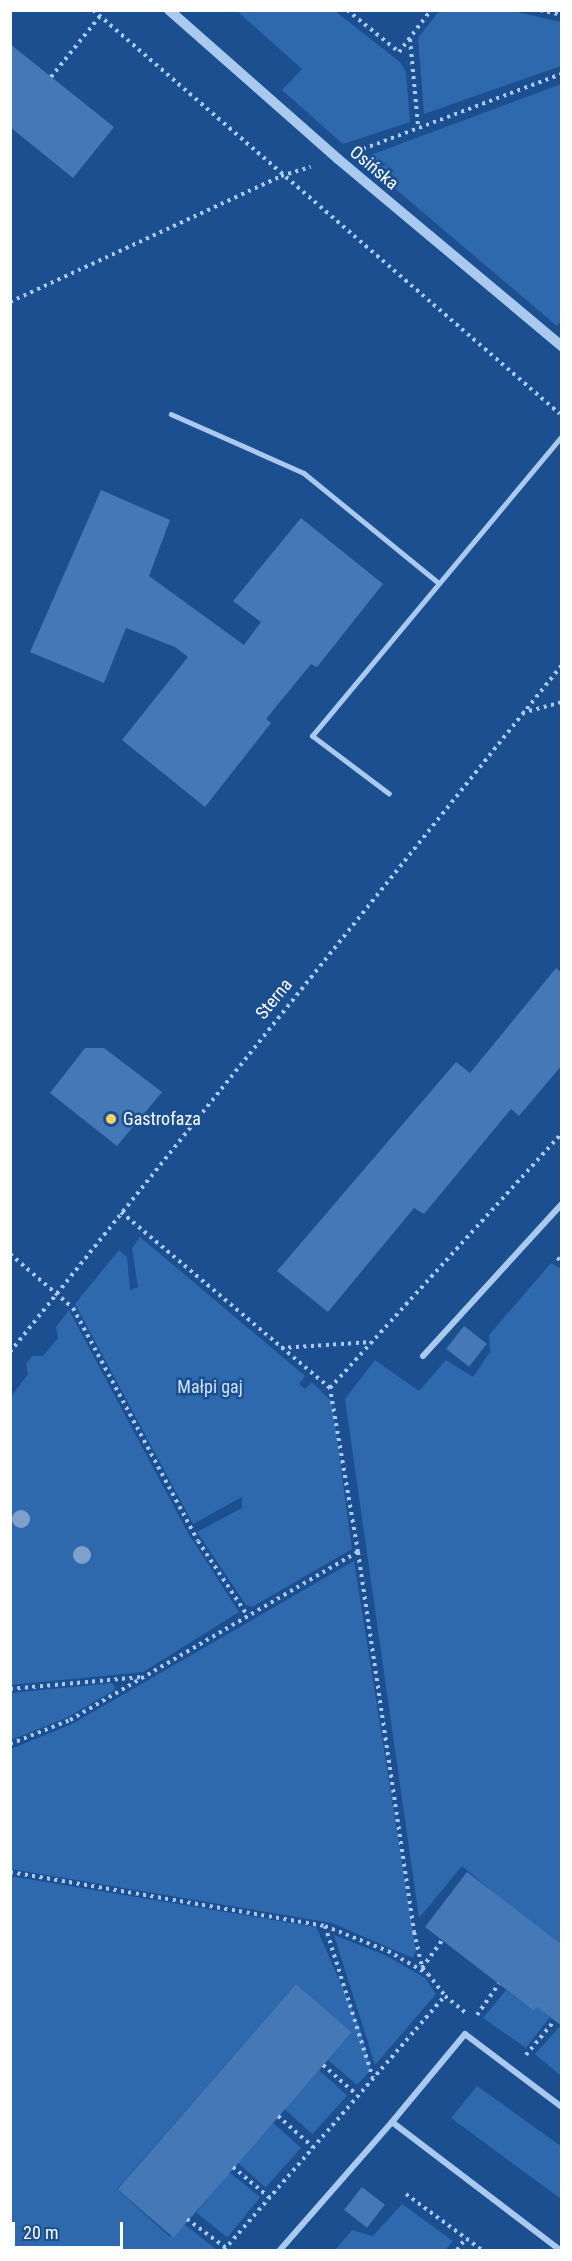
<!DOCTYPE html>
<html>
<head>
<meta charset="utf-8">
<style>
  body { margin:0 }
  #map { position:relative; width:572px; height:2261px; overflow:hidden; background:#1b4f8f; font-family:"Roboto Condensed",sans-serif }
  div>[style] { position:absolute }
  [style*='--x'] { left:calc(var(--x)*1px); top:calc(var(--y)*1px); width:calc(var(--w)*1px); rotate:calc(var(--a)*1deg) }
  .green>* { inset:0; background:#2e69ad; transform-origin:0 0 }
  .building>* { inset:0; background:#4478b7; transform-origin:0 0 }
  .path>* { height:4px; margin-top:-2px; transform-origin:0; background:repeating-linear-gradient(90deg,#a9c9ee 0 3px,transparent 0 7.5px) }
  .service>* { height:4.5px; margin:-2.25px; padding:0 2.25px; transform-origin:2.25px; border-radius:2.25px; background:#a9c9ee }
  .minor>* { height:6px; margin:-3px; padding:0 3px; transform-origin:3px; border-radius:3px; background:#a9c9ee }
  .tertiary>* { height:10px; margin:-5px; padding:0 5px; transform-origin:5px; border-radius:5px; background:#a9c9ee }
  .trees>* { width:18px; height:18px; margin:-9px; border-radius:50%; background:#7ea0ca }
  .dots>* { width:16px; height:16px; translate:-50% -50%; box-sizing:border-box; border:3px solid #1b4f8f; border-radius:50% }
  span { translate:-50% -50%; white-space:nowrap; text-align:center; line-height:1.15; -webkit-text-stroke:5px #1b4f8f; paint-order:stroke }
  .street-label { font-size:18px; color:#fff }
  .poi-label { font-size:18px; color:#fff }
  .left { translate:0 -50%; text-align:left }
  .park-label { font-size:18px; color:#cfe3fa }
  .frame { position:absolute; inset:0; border:12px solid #fff; pointer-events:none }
  .scale { position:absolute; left:12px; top:2222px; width:111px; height:27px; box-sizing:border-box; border:3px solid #fff; border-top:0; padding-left:8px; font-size:18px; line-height:21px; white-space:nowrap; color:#fff; -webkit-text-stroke:4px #1b4f8f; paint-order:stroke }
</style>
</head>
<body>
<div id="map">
  <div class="green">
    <div style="clip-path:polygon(237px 11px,335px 11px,400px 62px,406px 72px,410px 122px,343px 144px,282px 90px,302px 69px)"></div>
    <div style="clip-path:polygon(439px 11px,513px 11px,561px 22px,561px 66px,424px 114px,418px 38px)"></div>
    <div style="clip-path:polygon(561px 84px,562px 320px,557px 326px,360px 159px)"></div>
    <div style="clip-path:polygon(140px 1237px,305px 1376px,299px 1384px,305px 1389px,312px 1382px,332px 1402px,352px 1549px,252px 1607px,246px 1605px,197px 1532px,242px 1508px,242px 1497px,193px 1524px,75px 1304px,119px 1250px,127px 1257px,130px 1290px,138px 1287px,132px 1248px)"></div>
    <div style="clip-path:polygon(551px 1263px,561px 1269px,561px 1949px,462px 1866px,419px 1918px,345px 1399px,375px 1360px,419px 1391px,446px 1360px,473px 1377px,490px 1352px,489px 1335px)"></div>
    <div style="clip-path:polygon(69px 1310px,188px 1533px,239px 1612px,143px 1672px,11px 1685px,11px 1397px,28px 1374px,26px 1364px,32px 1356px,43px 1356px,58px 1338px,56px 1327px)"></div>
    <div style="clip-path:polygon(354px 1561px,416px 1951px,413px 1958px,332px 1923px,11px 1869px,11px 1749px,72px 1724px)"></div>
    <div style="clip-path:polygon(112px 1683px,115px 1687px,113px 1691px,66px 1718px,11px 1740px,11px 1693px)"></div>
    <div style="clip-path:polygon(10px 1876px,316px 1927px,359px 2025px,371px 2070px,357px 2085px,328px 2060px,352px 2033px,296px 1984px,117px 2189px,170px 2237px,183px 2223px,217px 2250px,11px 2250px)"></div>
    <div style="clip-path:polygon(334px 1935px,385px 1955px,425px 1978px,436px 1994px,375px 2065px)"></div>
    <div style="clip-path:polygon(506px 1990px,534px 2011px,537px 2006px,550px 2017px,526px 2048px,483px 2018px)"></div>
    <div style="clip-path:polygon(561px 2025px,562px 2026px,561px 2076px,535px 2054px)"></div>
    <div style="left:319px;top:2070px;width:38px;height:52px;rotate:42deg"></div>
    <div style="clip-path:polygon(477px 2086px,561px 2146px,561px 2199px,451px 2118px)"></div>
    <div style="left:272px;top:2122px;width:39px;height:53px;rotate:42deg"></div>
    <div style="left:229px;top:2172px;width:40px;height:52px;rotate:39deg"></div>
    <div style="clip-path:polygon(402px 2204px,453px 2241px,445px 2250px,335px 2250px,352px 2230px,373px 2236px)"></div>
  </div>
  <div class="building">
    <div style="clip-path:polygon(10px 44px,114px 127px,73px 178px,10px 127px)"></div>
    <div style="clip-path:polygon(101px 490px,170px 520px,149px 576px,244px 645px,261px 622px,233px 601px,301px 518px,383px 584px,317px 667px,311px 664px,266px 719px,271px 723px,205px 807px,122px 740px,188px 657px,175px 647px,126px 628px,104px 683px,30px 652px)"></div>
    <div style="clip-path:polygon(556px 968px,562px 973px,562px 1065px,519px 1116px,511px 1109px,424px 1214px,414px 1208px,328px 1312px,277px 1271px,456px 1062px,470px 1073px)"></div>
    <div style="clip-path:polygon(85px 1048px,104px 1048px,162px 1092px,117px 1146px,50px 1093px)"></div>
    <div style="left:464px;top:1326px;width:29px;height:29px;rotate:38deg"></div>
    <div style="clip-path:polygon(467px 1872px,562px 1945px,562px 2026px,537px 2007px,534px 2011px,425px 1927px)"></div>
    <div style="left:296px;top:1984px;width:74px;height:272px;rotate:41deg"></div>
    <div style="left:362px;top:2187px;width:29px;height:29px;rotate:38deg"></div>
  </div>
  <div class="path">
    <div style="--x:93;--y:10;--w:617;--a:40.86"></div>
    <div style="--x:347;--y:10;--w:67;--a:38.9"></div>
    <div style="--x:399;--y:52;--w:53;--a:-52.7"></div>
    <div style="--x:540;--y:10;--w:23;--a:13"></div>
    <div style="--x:10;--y:11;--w:1;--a:-45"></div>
    <div style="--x:410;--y:39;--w:87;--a:84.7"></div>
    <div style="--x:51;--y:77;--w:78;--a:-51.2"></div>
    <div style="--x:363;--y:149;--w:213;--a:-20.7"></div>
    <div style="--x:10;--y:302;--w:299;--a:-24.9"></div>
    <div style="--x:281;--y:176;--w:31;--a:-17"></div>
    <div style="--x:522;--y:713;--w:41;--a:-15.4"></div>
    <div style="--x:10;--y:1254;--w:83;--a:40.6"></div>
    <div style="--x:73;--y:1308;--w:264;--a:61.8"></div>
    <div style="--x:198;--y:1541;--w:89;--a:56.5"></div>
    <div style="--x:557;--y:1258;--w:6;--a:31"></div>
    <div style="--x:281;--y:1348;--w:90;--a:-3.8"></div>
    <div style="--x:10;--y:1352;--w:881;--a:-51.22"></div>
    <div style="--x:330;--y:1388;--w:345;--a:-47.7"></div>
    <div style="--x:358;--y:1552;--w:384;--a:81.6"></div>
    <div style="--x:414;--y:1932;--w:37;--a:77"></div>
    <div style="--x:422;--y:1968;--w:8;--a:45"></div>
    <div style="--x:10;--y:1689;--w:132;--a:-5.2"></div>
    <div style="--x:10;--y:1744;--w:65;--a:-21.8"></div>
    <div style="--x:70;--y:1720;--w:333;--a:-30.3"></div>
    <div style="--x:358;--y:1552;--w:166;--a:-99.7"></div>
    <div style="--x:330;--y:1388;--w:275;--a:-139.9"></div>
    <div style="--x:10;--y:1872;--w:320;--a:9.7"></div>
    <div style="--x:325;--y:1926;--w:159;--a:72.5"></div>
    <div style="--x:325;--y:1926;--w:68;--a:21.6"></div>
    <div style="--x:388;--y:1951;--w:46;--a:29.9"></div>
    <div style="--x:428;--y:1974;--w:28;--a:52"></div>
    <div style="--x:445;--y:1996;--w:26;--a:39"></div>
    <div style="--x:422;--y:1968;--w:34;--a:-54"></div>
    <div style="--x:477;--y:2015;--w:38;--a:-55"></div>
    <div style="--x:526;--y:2055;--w:45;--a:-50.4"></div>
    <div style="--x:323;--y:2065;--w:45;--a:41.4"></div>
    <div style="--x:278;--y:2116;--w:47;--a:41.5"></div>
    <div style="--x:233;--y:2167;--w:48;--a:40"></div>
    <div style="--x:406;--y:2194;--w:94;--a:36.4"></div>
    <div style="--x:187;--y:2219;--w:49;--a:36.6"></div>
    <div style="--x:224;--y:2250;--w:337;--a:-49"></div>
    <div style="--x:457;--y:2250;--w:15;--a:-53"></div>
  </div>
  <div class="service">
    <div style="--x:171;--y:414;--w:145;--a:23.9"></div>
    <div style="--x:304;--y:473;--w:174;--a:39.2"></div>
    <div style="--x:389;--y:794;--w:96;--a:-143"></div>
    <div style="--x:312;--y:736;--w:391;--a:-50.2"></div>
  </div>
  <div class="minor">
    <div style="--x:423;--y:1356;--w:206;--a:-47.6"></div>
    <div style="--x:392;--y:2122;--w:114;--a:-50.3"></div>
    <div style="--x:465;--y:2034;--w:121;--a:37"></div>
    <div style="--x:280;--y:2250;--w:170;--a:-48.8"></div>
    <div style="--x:392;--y:2122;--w:211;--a:37.3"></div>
  </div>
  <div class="tertiary">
    <div style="--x:169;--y:10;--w:225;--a:41.4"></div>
    <div style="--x:338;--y:159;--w:292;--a:39.9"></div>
  </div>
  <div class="trees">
    <div style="left:21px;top:1519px"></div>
    <div style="left:82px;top:1555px"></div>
  </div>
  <div class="dots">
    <div style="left:111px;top:1119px;background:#ffd166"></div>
  </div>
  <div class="street-label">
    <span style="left:374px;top:168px;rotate:40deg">Osińska</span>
    <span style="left:274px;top:999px;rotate:-51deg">Sterna</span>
  </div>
  <div class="poi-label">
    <span class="left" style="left:123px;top:1119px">Gastrofaza</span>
  </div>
  <div class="park-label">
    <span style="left:210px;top:1387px">Małpi gaj</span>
  </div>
  <div class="frame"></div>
  <div class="scale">20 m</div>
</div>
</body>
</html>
